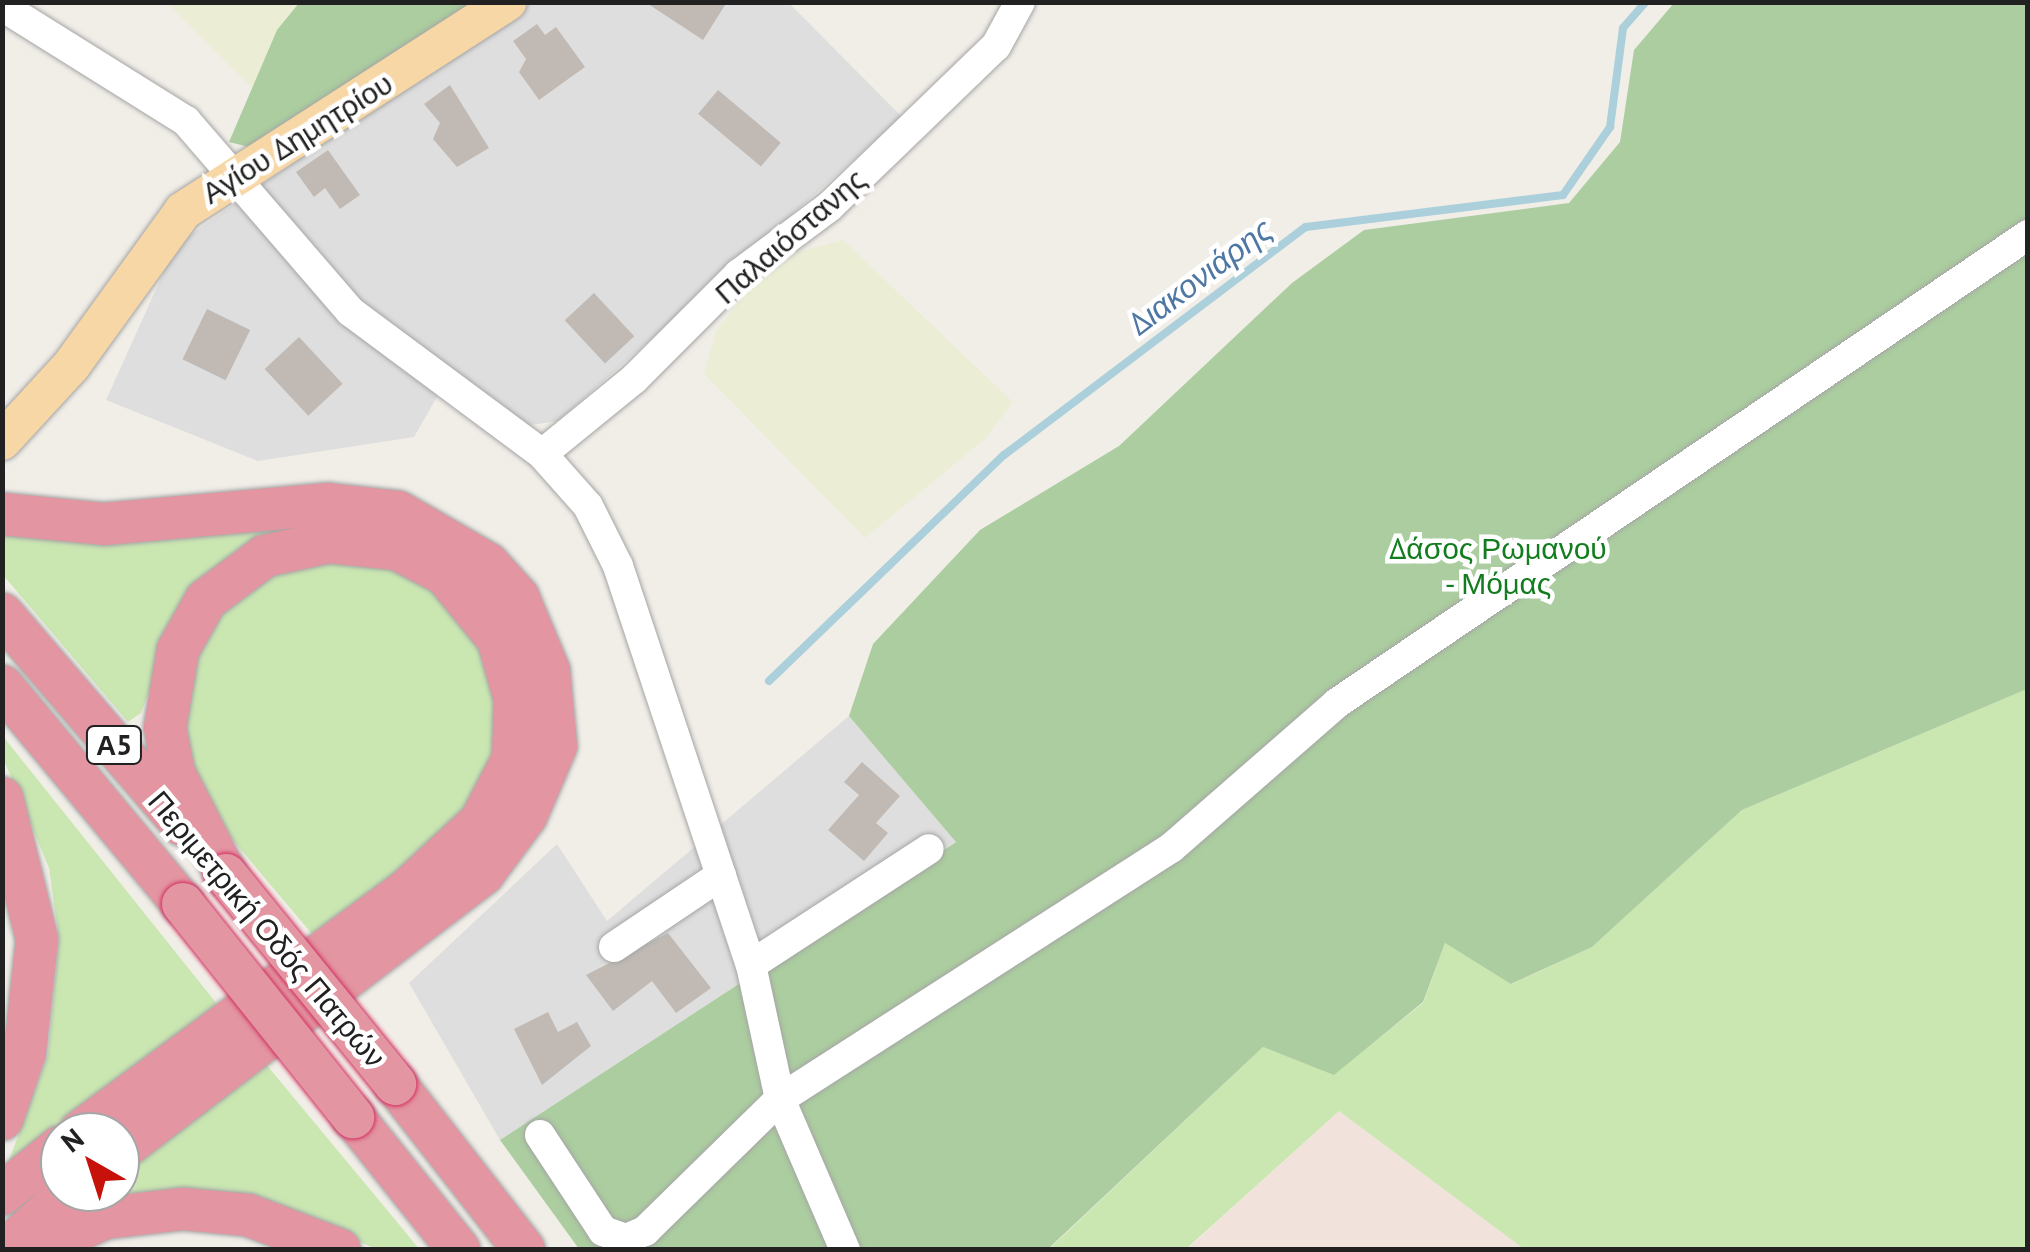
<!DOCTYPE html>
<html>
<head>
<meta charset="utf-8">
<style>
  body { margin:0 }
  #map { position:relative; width:2030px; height:1252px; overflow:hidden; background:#f1eee8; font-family:"PT Sans",sans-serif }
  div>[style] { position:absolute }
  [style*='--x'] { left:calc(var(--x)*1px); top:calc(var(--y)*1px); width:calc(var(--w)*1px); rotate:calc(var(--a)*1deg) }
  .residential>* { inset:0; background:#dfdede }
  .military>* { inset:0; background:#f1e3dc }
  .farmland>* { inset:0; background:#ebeed5 }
  .grass>* { inset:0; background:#cae7b1 }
  .forest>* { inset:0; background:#abcd9f }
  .stream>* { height:8px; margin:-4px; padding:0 4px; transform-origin:4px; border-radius:4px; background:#abcfdb }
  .building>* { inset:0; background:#c1bab4; transform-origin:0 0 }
  .roads { filter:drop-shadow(0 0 2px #a5a5a5) drop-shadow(0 0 2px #a5a5a5) }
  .minor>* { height:30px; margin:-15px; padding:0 15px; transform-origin:15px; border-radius:15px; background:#fff }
  .major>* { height:38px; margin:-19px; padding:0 19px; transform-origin:19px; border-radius:19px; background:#f7d7a6 }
  .highway>* { height:42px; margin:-21px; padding:0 21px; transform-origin:21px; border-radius:21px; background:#e395a1 }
  .bridges { filter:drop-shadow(0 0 2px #d23163) drop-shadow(0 0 2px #d23163) }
  .highway-bridge>* { height:42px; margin:-21px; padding:0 21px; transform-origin:21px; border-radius:21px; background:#e395a1 }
  span { translate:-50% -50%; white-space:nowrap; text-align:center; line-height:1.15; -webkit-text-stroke:9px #fff; paint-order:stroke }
  .shield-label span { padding:2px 8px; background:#fff; border:2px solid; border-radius:8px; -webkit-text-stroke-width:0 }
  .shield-label { font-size:28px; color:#212121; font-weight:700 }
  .street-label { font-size:30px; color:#212121 }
  .park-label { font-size:30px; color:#127c1e }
  .water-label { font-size:32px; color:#4e77a4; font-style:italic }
  .frame { position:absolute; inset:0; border:5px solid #212121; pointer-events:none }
  .north { position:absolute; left:40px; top:1112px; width:100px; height:100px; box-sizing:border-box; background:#fff; border:2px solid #a6a6a6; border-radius:50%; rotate:321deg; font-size:28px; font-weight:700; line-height:40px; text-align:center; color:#212121 }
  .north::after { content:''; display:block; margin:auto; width:35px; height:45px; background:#c7110b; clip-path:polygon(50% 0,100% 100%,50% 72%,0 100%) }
</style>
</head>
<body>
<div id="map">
  <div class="residential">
    <div style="clip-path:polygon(522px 3px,789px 3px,902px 117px,558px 421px,524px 426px,449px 376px,414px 437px,258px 461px,106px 400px,176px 245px)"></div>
    <div style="clip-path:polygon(849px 716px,957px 841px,500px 1140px,409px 983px,557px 844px,607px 921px)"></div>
  </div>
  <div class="military">
    <div style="clip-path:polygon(1339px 1111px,1524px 1249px,1186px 1250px)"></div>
  </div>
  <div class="farmland">
    <div style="clip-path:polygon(167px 3px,299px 3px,252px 88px)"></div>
    <div style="clip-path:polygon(843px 240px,1013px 402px,985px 439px,865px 538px,704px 374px,716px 331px,744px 295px,798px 252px)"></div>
  </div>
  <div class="grass">
    <div style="clip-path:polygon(294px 528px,245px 547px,185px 598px,141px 713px,128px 722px,3px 575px,2px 529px)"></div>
    <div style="clip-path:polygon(311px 558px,387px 564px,432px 587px,470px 623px,493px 678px,499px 741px,469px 814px,317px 940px,205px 807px,180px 725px,184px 685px,209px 625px,267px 576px)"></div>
    <div style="clip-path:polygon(2027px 689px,2027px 1249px,1524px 1249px,1339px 1111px,1186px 1249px,1048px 1250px,1263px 1047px,1334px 1074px,1423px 1003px,1445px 943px,1512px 984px,1592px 947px,1742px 810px)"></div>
    <div style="clip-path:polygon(2px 735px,221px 1009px,3px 1177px,48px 1054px,59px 939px,49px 868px,3px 758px)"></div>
    <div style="clip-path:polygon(260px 1057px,402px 1228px,419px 1249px,376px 1249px,259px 1199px,84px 1210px,84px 1192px,120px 1192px,120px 1163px)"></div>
  </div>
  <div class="forest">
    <div style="clip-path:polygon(299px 3px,487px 3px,249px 147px,229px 142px,277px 30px)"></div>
    <div style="clip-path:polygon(1674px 3px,2027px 3px,2027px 689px,1742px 810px,1592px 947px,1511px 984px,1445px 943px,1423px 1002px,1334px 1075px,1263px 1047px,1048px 1249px,579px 1249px,500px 1140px,956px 842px,849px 716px,873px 644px,980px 530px,1119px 446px,1292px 283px,1364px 230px,1569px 203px,1620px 142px,1634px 50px)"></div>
  </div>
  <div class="stream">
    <div style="--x:769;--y:681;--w:326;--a:-43.9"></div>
    <div style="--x:1004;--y:455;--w:378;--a:-37.1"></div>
    <div style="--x:1306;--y:227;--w:259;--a:-7.1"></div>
    <div style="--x:1563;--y:195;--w:83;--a:-55.3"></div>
    <div style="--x:1610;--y:127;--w:100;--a:-82.5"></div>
    <div style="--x:1623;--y:28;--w:35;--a:-49"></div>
  </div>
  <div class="building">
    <div style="clip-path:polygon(645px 2px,727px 2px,703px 40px)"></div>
    <div style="clip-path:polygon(537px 24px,545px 35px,556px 27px,585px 67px,539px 100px,519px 72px,526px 59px,513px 41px)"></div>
    <div style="clip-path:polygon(450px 85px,489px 148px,457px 167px,433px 139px,440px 123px,424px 104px)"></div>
    <div style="left:718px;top:90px;width:82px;height:31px;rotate:40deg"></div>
    <div style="clip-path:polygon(328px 150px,360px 195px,340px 209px,325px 188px,314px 197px,296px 172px)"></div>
    <div style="left:594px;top:293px;width:59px;height:40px;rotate:47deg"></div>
    <div style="left:207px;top:309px;width:48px;height:56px;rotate:26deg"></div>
    <div style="left:299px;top:337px;width:64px;height:47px;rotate:47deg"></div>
    <div style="clip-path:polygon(862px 762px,900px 796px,876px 823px,888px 833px,864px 861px,828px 830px,859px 795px,844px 782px)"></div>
    <div style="clip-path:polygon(668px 933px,711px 988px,676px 1013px,652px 981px,613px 1011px,586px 975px)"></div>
    <div style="clip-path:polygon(548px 1012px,558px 1032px,577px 1022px,591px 1046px,542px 1085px,514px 1029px)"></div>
  </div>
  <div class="roads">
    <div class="minor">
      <div style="--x:2;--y:6;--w:217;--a:32"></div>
      <div style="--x:186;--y:121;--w:252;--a:49.2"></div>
      <div style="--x:351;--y:312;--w:238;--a:36.6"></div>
      <div style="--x:542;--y:454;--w:69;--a:48.5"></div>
      <div style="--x:588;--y:506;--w:67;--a:63.4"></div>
      <div style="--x:618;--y:566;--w:421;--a:71.6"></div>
      <div style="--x:751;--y:965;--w:137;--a:77.8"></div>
      <div style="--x:780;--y:1099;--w:164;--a:66.7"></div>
      <div style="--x:542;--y:454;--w:119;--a:-39.2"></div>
      <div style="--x:634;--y:379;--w:148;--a:-45"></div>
      <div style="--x:739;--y:274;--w:112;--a:-36.7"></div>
      <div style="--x:829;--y:207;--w:232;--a:-44"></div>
      <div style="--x:996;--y:46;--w:50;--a:-61.4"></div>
      <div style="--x:614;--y:947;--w:129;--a:-33.9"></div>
      <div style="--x:751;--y:965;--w:212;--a:-33.1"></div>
      <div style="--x:540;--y:1135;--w:115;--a:56.7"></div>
      <div style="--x:603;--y:1231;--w:24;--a:19"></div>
      <div style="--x:626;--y:1239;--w:21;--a:-23"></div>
      <div style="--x:645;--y:1231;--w:189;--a:-44.4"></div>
      <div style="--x:780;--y:1099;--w:465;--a:-32.7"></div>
      <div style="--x:1171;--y:848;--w:220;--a:-41.1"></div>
      <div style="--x:1337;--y:703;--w:835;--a:-34.11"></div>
    </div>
    <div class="major">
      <div style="--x:2;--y:441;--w:102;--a:-47.4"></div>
      <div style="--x:71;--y:366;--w:191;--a:-54.1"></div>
      <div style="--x:183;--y:211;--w:386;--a:-32.8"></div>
    </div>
    <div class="highway">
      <div style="--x:2;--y:514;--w:102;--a:5.6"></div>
      <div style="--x:104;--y:524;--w:225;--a:-5.1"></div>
      <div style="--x:328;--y:504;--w:70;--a:6.5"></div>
      <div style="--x:398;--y:512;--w:104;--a:30"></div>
      <div style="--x:488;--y:564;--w:45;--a:47.7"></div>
      <div style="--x:518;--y:597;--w:80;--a:67.3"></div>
      <div style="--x:549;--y:671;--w:75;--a:84.7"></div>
      <div style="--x:556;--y:746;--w:76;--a:113.2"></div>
      <div style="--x:526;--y:816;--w:72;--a:126.6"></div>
      <div style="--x:483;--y:874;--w:457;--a:142.7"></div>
      <div style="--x:2;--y:614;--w:278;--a:49.4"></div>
      <div style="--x:2;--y:686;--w:283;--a:50.3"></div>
      <div style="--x:2;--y:798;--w:145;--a:76.1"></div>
      <div style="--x:37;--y:939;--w:114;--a:96.1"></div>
      <div style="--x:25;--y:1052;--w:71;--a:108.9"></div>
      <div style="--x:395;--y:1084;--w:210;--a:52.1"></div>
      <div style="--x:353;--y:1117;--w:170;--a:51.4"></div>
      <div style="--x:80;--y:1132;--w:405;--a:-36.5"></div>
      <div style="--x:406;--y:891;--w:103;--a:-43"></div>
      <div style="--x:481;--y:821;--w:70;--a:-62.7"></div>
      <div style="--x:513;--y:759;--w:60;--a:-88.1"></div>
      <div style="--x:515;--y:699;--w:62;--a:-105.8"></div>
      <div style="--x:498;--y:639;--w:84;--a:-129.2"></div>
      <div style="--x:445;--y:574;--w:54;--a:-152.5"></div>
      <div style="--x:397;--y:549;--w:68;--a:-174.1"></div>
      <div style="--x:329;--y:542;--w:66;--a:167.7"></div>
      <div style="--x:265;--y:556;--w:74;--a:143.3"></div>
      <div style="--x:206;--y:600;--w:57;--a:119.2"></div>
      <div style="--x:178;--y:650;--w:79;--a:99.5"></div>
      <div style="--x:165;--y:728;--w:46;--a:78.7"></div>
      <div style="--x:174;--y:773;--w:114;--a:63"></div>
      <div style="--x:2;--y:1194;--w:75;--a:-39"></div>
      <div style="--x:10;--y:1246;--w:80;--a:-42.5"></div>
      <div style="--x:34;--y:1250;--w:78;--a:-24.3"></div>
      <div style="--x:105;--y:1218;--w:79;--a:-6.6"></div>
      <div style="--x:183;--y:1209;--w:65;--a:5.3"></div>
      <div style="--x:248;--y:1215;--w:98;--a:20.8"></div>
    </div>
  </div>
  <div class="bridges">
    <div class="highway-bridge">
      <div style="--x:226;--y:875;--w:269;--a:51"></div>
      <div style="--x:183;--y:904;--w:273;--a:51.4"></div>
    </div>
  </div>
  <div class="shield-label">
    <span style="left:114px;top:745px">Α5</span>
  </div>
  <div class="street-label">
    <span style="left:297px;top:138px;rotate:-32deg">Αγίου Δημητρίου</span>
    <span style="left:790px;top:236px;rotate:-41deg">Παλαιόστανης</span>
    <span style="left:267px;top:929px;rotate:50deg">Περιμετρική Οδός Πατρών</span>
  </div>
  <div class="park-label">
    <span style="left:1498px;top:565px">Δάσος Ρωμανού<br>- Μόμας</span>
  </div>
  <div class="water-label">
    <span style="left:1200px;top:276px;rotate:-37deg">Διακονιάρης</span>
  </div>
  <div class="frame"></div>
  <div class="north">N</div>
</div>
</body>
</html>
